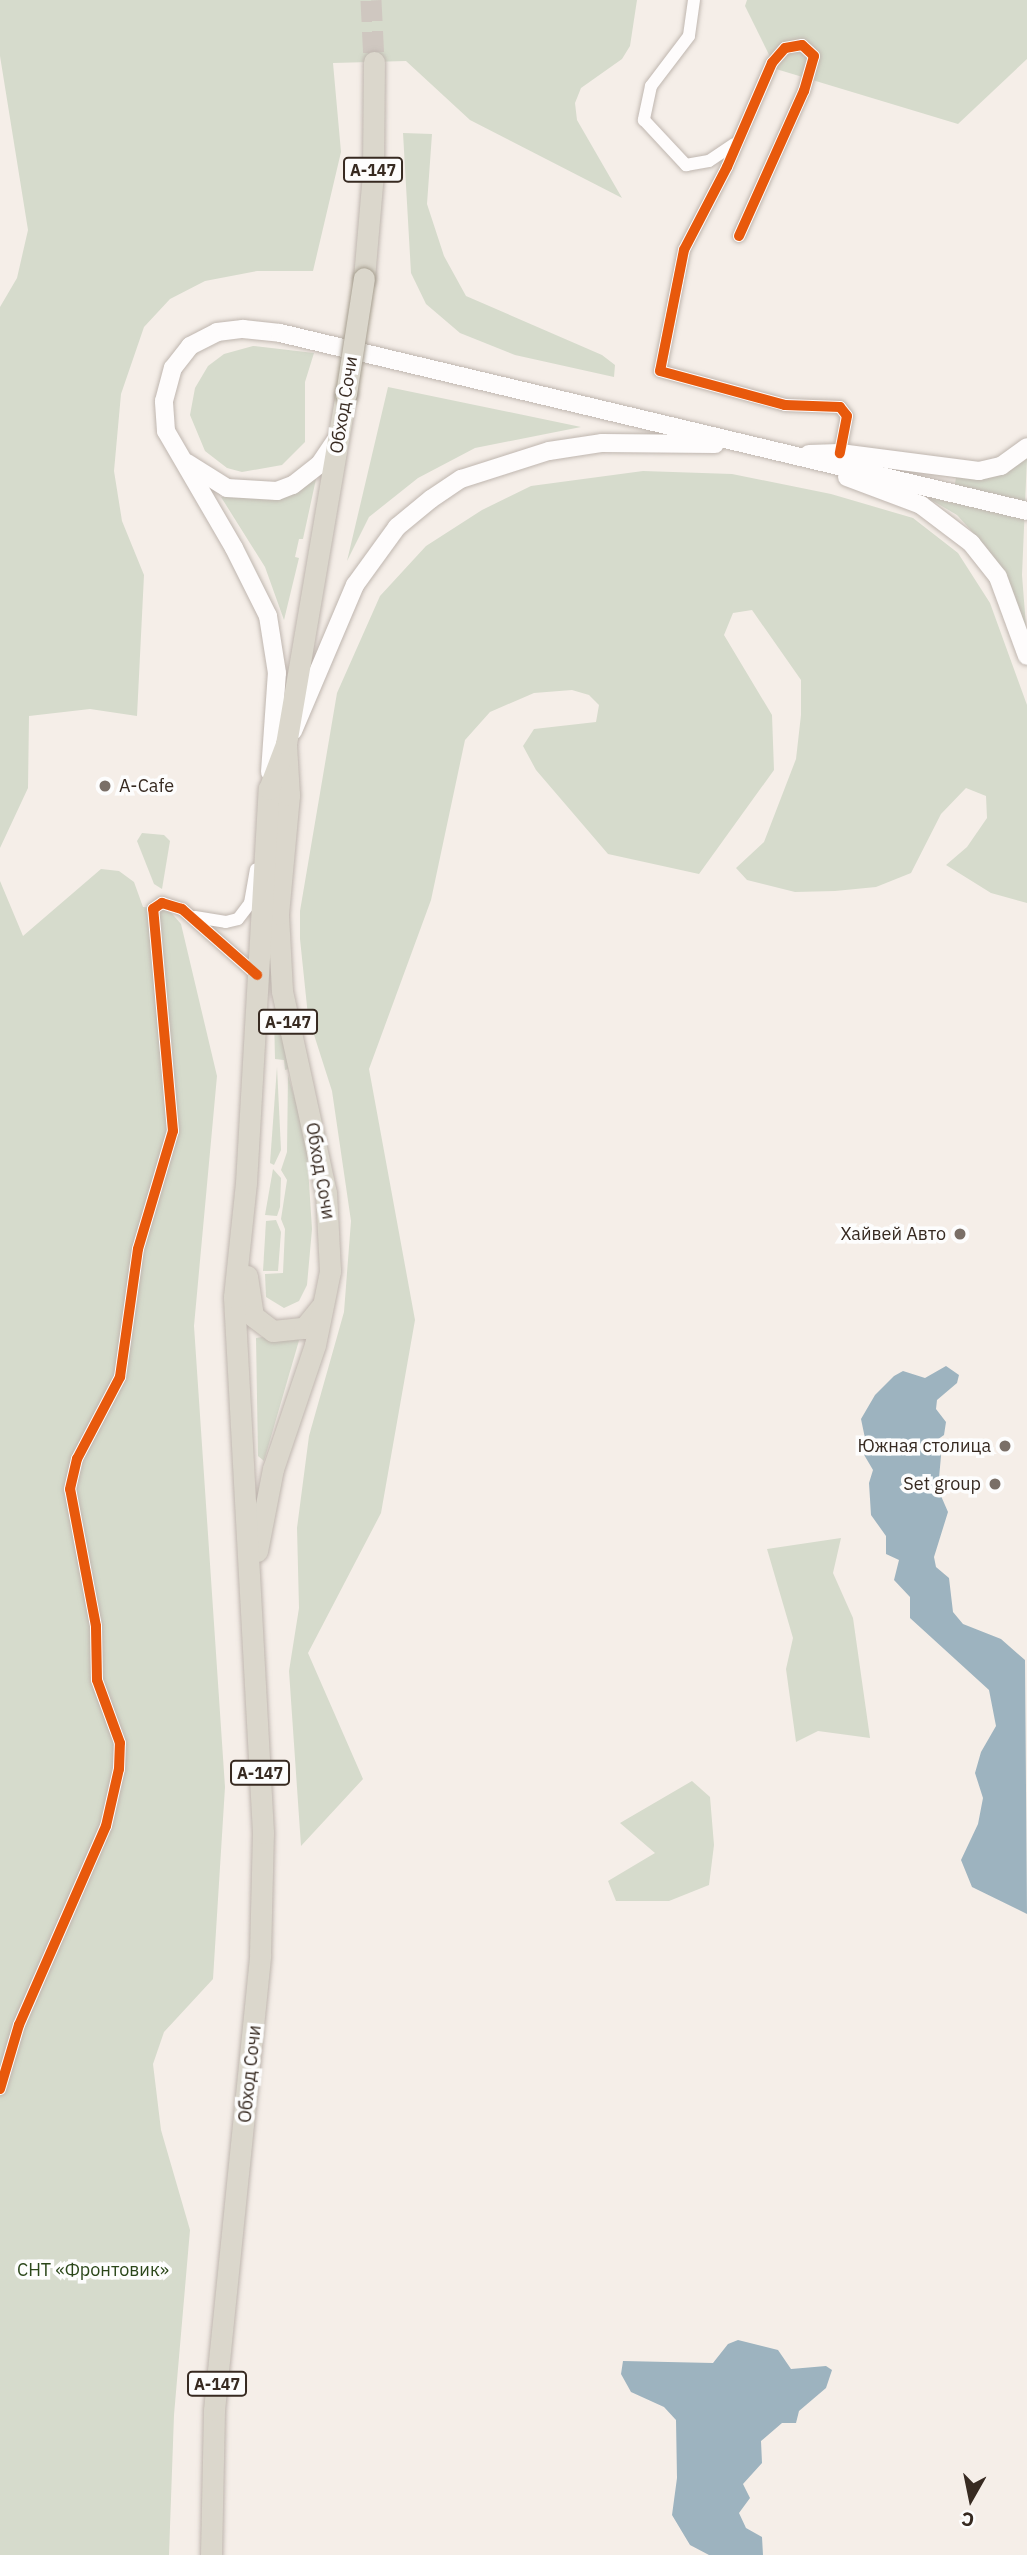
<!DOCTYPE html>
<html>
<head>
<meta charset="utf-8">
<style>
  body { margin:0 }
  #map { position:relative; width:1027px; height:2555px; overflow:hidden; background:#f5eee8; font-family:"IBM Plex Sans",sans-serif }
  div>[style] { position:absolute }
  [style*='--x'] { left:calc(var(--x)*1px); top:calc(var(--y)*1px); width:calc(var(--w)*1px); rotate:calc(var(--a)*1deg) }
  .green>* { inset:0; background:#d6dbcc }
  .water>* { inset:0; background:#9db3bf }
  .trunk-tunnel>* { height:21px; margin-top:-10.5px; transform-origin:0; background:repeating-linear-gradient(90deg,#cfc7c0 0 21px,transparent 0 31px) }
  .roads { filter:drop-shadow(0 0 2px #bfb6af) drop-shadow(0 0 2px #bfb6af) }
  .minor>* { height:12px; margin:-6px; padding:0 6px; transform-origin:6px; border-radius:6px; background:#fefcfc }
  .secondary>* { height:18px; margin:-9px; padding:0 9px; transform-origin:9px; border-radius:9px; background:#fefcfc }
  .trunk>* { height:21px; margin:-10.5px; padding:0 10.5px; transform-origin:10.5px; border-radius:10.5px; background:#dbd7cc }
  .bridges { filter:drop-shadow(0 0 2px #a59d8e) drop-shadow(0 0 2px #a59d8e) }
  .trunk-bridge>* { height:21px; margin:-10.5px; padding:0 10.5px; transform-origin:10.5px; border-radius:10.5px; background:#dbd7cc }
  .cycleway>* { height:10px; margin:-5px; padding:0 5px; transform-origin:5px; border-radius:5px; background:#e8590c }
  .dots>* { width:19px; height:19px; translate:-50% -50%; box-sizing:border-box; border:4px solid #fdfdfd; border-radius:50% }
  span { translate:-50% -50%; white-space:nowrap; text-align:center; line-height:1.15; -webkit-text-stroke:7px #fdfdfd; paint-order:stroke }
  .shield-label span { padding:2px 5px; background:#fdfdfd; border:2px solid; border-radius:5px; -webkit-text-stroke-width:0 }
  .shield-label { font-size:16px; color:#372a21; font-weight:700 }
  .street-label { font-size:18px; color:#372a21 }
  .poi-label { font-size:18px; color:#372a21 }
  .left { translate:0 -50%; text-align:left }
  .right { translate:-100% -50%; text-align:right }
  .park-label { font-size:18px; color:#2a4619 }
  .north { position:absolute; left:936px; top:2464px; width:70px; height:70px; -webkit-text-stroke:5px #fdfdfd; paint-order:stroke; rotate:189deg; font-size:19px; font-weight:700; line-height:28px; text-align:center; color:#372a21 }
  .north::after { content:''; display:block; margin:auto; width:24px; height:32px; background:#372a21; clip-path:polygon(50% 0,100% 100%,50% 72%,0 100%) }
</style>
</head>
<body>
<div id="map">
  <div class="green">
    <div style="clip-path:polygon(0 0,637px 0,630px 46px,622px 59px,581px 88px,575px 103px,577px 120px,622px 198px,470px 120px,406px 61px,333px 63px,341px 152px,313px 271px,257px 271px,205px 281px,170px 299px,144px 327px,121px 394px,114px 471px,122px 521px,144px 575px,137px 716px,90px 709px,29px 716px,28px 788px,0 848px,0 307px,17px 278px,28px 230px,0 56px)"></div>
    <div style="clip-path:polygon(747px 0,1027px 0,1027px 59px,958px 124px,776px 69px,745px 6px)"></div>
    <div style="clip-path:polygon(403px 133px,432px 134px,427px 204px,444px 256px,466px 296px,602px 355px,615px 365px,614px 377px,515px 355px,460px 333px,426px 304px,411px 273px)"></div>
    <div style="clip-path:polygon(253px 346px,314px 353px,305px 382px,305px 442px,282px 465px,242px 472px,227px 468px,205px 451px,190px 415px,195px 388px,208px 366px,224px 354px)"></div>
    <div style="clip-path:polygon(388px 387px,581px 427px,475px 448px,418px 478px,369px 517px,347px 561px)"></div>
    <div style="clip-path:polygon(845px 456px,1013px 466px,1027px 458px,1022px 575px,1027px 639px,1003px 572px,986px 547px,957px 515px,923px 495px,951px 503px,956px 478px)"></div>
    <div style="clip-path:polygon(643px 471px,732px 474px,831px 494px,913px 518px,958px 553px,990px 603px,1027px 705px,1027px 903px,991px 893px,946px 865px,967px 847px,987px 818px,986px 796px,966px 788px,941px 814px,911px 873px,876px 887px,835px 891px,795px 892px,747px 880px,736px 868px,764px 842px,796px 759px,801px 715px,801px 680px,752px 610px,733px 613px,724px 635px,772px 715px,774px 770px,699px 874px,608px 854px,536px 770px,523px 746px,534px 729px,596px 722px,599px 705px,589px 695px,572px 690px,534px 693px,490px 712px,465px 740px,431px 900px,369px 1069px,415px 1320px,381px 1513px,308px 1653px,363px 1779px,301px 1846px,289px 1671px,299px 1608px,297px 1528px,309px 1436px,344px 1312px,351px 1221px,332px 1091px,308px 1016px,300px 939px,300px 911px,337px 693px,380px 596px,426px 546px,482px 510px,531px 486px)"></div>
    <div style="clip-path:polygon(316px 479px,303px 539px,299px 539px,295px 557px,299px 558px,284px 620px,265px 567px,221px 497px,273px 498px)"></div>
    <div style="clip-path:polygon(142px 833px,164px 835px,170px 841px,162px 889px,154px 884px,137px 841px)"></div>
    <div style="clip-path:polygon(101px 869px,119px 871px,134px 882px,143px 907px,168px 909px,181px 924px,217px 1076px,194px 1326px,225px 1787px,213px 1979px,164px 2032px,153px 2064px,161px 2130px,190px 2230px,174px 2415px,169px 2555px,0 2555px,0 881px,23px 936px)"></div>
    <div style="clip-path:polygon(274px 1015px,277px 1015px,289px 1069px,285px 1070px,284px 1060px,275px 1059px)"></div>
    <div style="clip-path:polygon(277px 1067px,281px 1150px,274px 1165px,270px 1163px)"></div>
    <div style="clip-path:polygon(288px 1075px,306px 1137px,312px 1229px,307px 1285px,299px 1301px,284px 1308px,266px 1297px,265px 1274px,283px 1273px,285px 1229px,281px 1219px,287px 1180px,281px 1170px,287px 1152px)"></div>
    <div style="clip-path:polygon(273px 1169px,281px 1178px,280px 1207px,277px 1216px,265px 1215px)"></div>
    <div style="clip-path:polygon(276px 1220px,281px 1232px,278px 1271px,263px 1271px,266px 1221px)"></div>
    <div style="clip-path:polygon(262px 1337px,275px 1341px,300px 1337px,264px 1461px,258px 1456px,256px 1338px)"></div>
    <div style="clip-path:polygon(841px 1538px,833px 1573px,853px 1618px,870px 1738px,818px 1731px,796px 1742px,786px 1669px,793px 1638px,767px 1549px)"></div>
    <div style="clip-path:polygon(692px 1781px,710px 1797px,714px 1845px,709px 1885px,669px 1901px,616px 1901px,608px 1881px,655px 1853px,620px 1823px)"></div>
  </div>
  <div class="water">
    <div style="clip-path:polygon(946px 1366px,959px 1375px,957px 1383px,937px 1400px,936px 1409px,946px 1422px,944px 1435px,934px 1442px,941px 1456px,938px 1489px,948px 1512px,934px 1557px,936px 1567px,949px 1578px,953px 1612px,963px 1624px,1001px 1639px,1025px 1660px,1027px 1914px,972px 1887px,961px 1860px,978px 1824px,983px 1798px,975px 1773px,981px 1752px,996px 1726px,989px 1690px,910px 1618px,910px 1597px,894px 1580px,899px 1560px,886px 1554px,886px 1536px,871px 1515px,869px 1483px,873px 1470px,863px 1453px,866px 1443px,861px 1419px,875px 1395px,894px 1376px,903px 1371px,925px 1378px)"></div>
    <div style="clip-path:polygon(738px 2340px,778px 2350px,791px 2369px,826px 2366px,832px 2370px,826px 2388px,799px 2411px,796px 2423px,782px 2423px,761px 2441px,762px 2463px,743px 2484px,750px 2498px,739px 2513px,746px 2528px,762px 2537px,763px 2555px,709px 2555px,690px 2545px,672px 2515px,677px 2478px,676px 2420px,664px 2407px,631px 2392px,621px 2374px,623px 2361px,713px 2363px,728px 2344px)"></div>
  </div>
  <div class="trunk-tunnel">
    <div style="--x:371;--y:0;--w:62;--a:87.2"></div>
  </div>
  <div class="roads">
    <div class="minor">
      <div style="--x:694;--y:0;--w:36;--a:98"></div>
      <div style="--x:689;--y:36;--w:63;--a:127.2"></div>
      <div style="--x:651;--y:86;--w:35;--a:102"></div>
      <div style="--x:644;--y:120;--w:62;--a:47"></div>
      <div style="--x:686;--y:165;--w:23;--a:-10"></div>
      <div style="--x:709;--y:161;--w:30;--a:-34"></div>
      <div style="--x:739;--y:236;--w:159;--a:-65.9"></div>
      <div style="--x:804;--y:91;--w:36;--a:-74"></div>
      <div style="--x:814;--y:56;--w:16;--a:-137"></div>
      <div style="--x:802;--y:45;--w:17;--a:170"></div>
      <div style="--x:785;--y:48;--w:20;--a:131"></div>
      <div style="--x:772;--y:63;--w:113;--a:113.4"></div>
      <div style="--x:727;--y:167;--w:93;--a:117.4"></div>
      <div style="--x:684;--y:250;--w:123;--a:101.2"></div>
      <div style="--x:660;--y:371;--w:130;--a:15.2"></div>
      <div style="--x:785;--y:405;--w:55;--a:2.1"></div>
      <div style="--x:840;--y:407;--w:11;--a:52"></div>
      <div style="--x:847;--y:416;--w:38;--a:101"></div>
      <div style="--x:195;--y:917;--w:31;--a:9"></div>
      <div style="--x:226;--y:922;--w:12;--a:-14"></div>
      <div style="--x:238;--y:919;--w:20;--a:-53"></div>
      <div style="--x:250;--y:903;--w:34;--a:-80"></div>
      <div style="--x:0;--y:2089;--w:67;--a:-73.5"></div>
      <div style="--x:19;--y:2025;--w:217;--a:-66.4"></div>
      <div style="--x:106;--y:1826;--w:58;--a:-77.2"></div>
      <div style="--x:119;--y:1769;--w:26;--a:-88"></div>
      <div style="--x:120;--y:1743;--w:67;--a:-110.1"></div>
      <div style="--x:97;--y:1680;--w:54;--a:-91.1"></div>
      <div style="--x:96;--y:1626;--w:139;--a:-100.7"></div>
      <div style="--x:70;--y:1489;--w:31;--a:-77"></div>
      <div style="--x:77;--y:1459;--w:93;--a:-62.3"></div>
      <div style="--x:120;--y:1377;--w:129;--a:-82"></div>
      <div style="--x:138;--y:1249;--w:123;--a:-73.5"></div>
      <div style="--x:173;--y:1131;--w:223;--a:-95.1"></div>
      <div style="--x:153;--y:909;--w:11;--a:-34"></div>
      <div style="--x:162;--y:903;--w:21;--a:17"></div>
      <div style="--x:182;--y:909;--w:100;--a:41.3"></div>
    </div>
    <div class="secondary">
      <div style="--x:809;--y:454;--w:31;--a:-2"></div>
      <div style="--x:840;--y:453;--w:140;--a:7.4"></div>
      <div style="--x:979;--y:471;--w:23;--a:-13"></div>
      <div style="--x:1001;--y:466;--w:32;--a:-36"></div>
      <div style="--x:187;--y:463;--w:47;--a:32"></div>
      <div style="--x:227;--y:488;--w:50;--a:3.4"></div>
      <div style="--x:277;--y:491;--w:17;--a:-21"></div>
      <div style="--x:293;--y:485;--w:33;--a:-38"></div>
      <div style="--x:319;--y:465;--w:34;--a:-56"></div>
      <div style="--x:847;--y:477;--w:79;--a:20.7"></div>
      <div style="--x:921;--y:505;--w:63;--a:37.2"></div>
      <div style="--x:971;--y:543;--w:43;--a:51.5"></div>
      <div style="--x:998;--y:577;--w:84;--a:69.8"></div>
      <div style="--x:293;--y:731;--w:159;--a:-67"></div>
      <div style="--x:355;--y:585;--w:72;--a:-54.1"></div>
      <div style="--x:397;--y:527;--w:44;--a:-39.5"></div>
      <div style="--x:431;--y:499;--w:36;--a:-34"></div>
      <div style="--x:461;--y:479;--w:92;--a:-17.7"></div>
      <div style="--x:549;--y:451;--w:54;--a:-8.6"></div>
      <div style="--x:602;--y:443;--w:113;--a:0.5"></div>
      <div style="--x:270;--y:772;--w:99;--a:-86"></div>
      <div style="--x:277;--y:673;--w:58;--a:-99"></div>
      <div style="--x:268;--y:616;--w:76;--a:-116.6"></div>
      <div style="--x:234;--y:548;--w:135;--a:-120.2"></div>
      <div style="--x:166;--y:431;--w:30;--a:-94"></div>
      <div style="--x:164;--y:401;--w:34;--a:-75"></div>
      <div style="--x:173;--y:368;--w:28;--a:-52"></div>
      <div style="--x:190;--y:346;--w:30;--a:-27"></div>
      <div style="--x:217;--y:332;--w:26;--a:-7"></div>
      <div style="--x:243;--y:329;--w:37;--a:6"></div>
      <div style="--x:280;--y:333;--w:768;--a:13.4"></div>
    </div>
    <div class="trunk">
      <div style="--x:364;--y:278;--w:106;--a:-85.1"></div>
      <div style="--x:373;--y:172;--w:110;--a:-89.5"></div>
      <div style="--x:247;--y:1276;--w:40;--a:81.5"></div>
      <div style="--x:253;--y:1316;--w:25;--a:37"></div>
      <div style="--x:273;--y:1331;--w:31;--a:-6"></div>
      <div style="--x:304;--y:1328;--w:27;--a:-51"></div>
      <div style="--x:257;--y:1551;--w:84;--a:-79"></div>
      <div style="--x:273;--y:1469;--w:131;--a:-71.3"></div>
      <div style="--x:315;--y:1345;--w:76;--a:-78.5"></div>
      <div style="--x:330;--y:1271;--w:78;--a:-92.9"></div>
      <div style="--x:326;--y:1193;--w:207;--a:-102.3"></div>
      <div style="--x:282;--y:991;--w:77;--a:-93"></div>
      <div style="--x:278;--y:914;--w:120;--a:-84.7"></div>
      <div style="--x:289;--y:795;--w:51;--a:-93.4"></div>
      <div style="--x:211;--y:2555;--w:145;--a:-88.8"></div>
      <div style="--x:214;--y:2410;--w:458;--a:-84.2"></div>
      <div style="--x:260;--y:1954;--w:121;--a:-88.6"></div>
      <div style="--x:263;--y:1833;--w:537;--a:-93.1"></div>
      <div style="--x:234;--y:1297;--w:115;--a:-84"></div>
      <div style="--x:246;--y:1183;--w:395;--a:-86.7"></div>
      <div style="--x:269;--y:789;--w:48;--a:-69.3"></div>
      <div style="--x:286;--y:744;--w:355;--a:-80.3"></div>
    </div>
  </div>
  <div class="bridges">
    <div class="trunk-bridge">
      <div style="--x:346;--y:394;--w:117;--a:-81.2"></div>
    </div>
  </div>
  <div class="cycleway">
    <div style="--x:739;--y:236;--w:159;--a:-65.9"></div>
    <div style="--x:804;--y:91;--w:36;--a:-74"></div>
    <div style="--x:814;--y:56;--w:16;--a:-137"></div>
    <div style="--x:802;--y:45;--w:17;--a:170"></div>
    <div style="--x:785;--y:48;--w:20;--a:131"></div>
    <div style="--x:772;--y:63;--w:113;--a:113.4"></div>
    <div style="--x:727;--y:167;--w:93;--a:117.4"></div>
    <div style="--x:684;--y:250;--w:123;--a:101.2"></div>
    <div style="--x:660;--y:371;--w:130;--a:15.2"></div>
    <div style="--x:785;--y:405;--w:55;--a:2.1"></div>
    <div style="--x:840;--y:407;--w:11;--a:52"></div>
    <div style="--x:847;--y:416;--w:38;--a:101"></div>
    <div style="--x:0;--y:2089;--w:67;--a:-73.5"></div>
    <div style="--x:19;--y:2025;--w:217;--a:-66.4"></div>
    <div style="--x:106;--y:1826;--w:58;--a:-77.2"></div>
    <div style="--x:119;--y:1769;--w:26;--a:-88"></div>
    <div style="--x:120;--y:1743;--w:67;--a:-110.1"></div>
    <div style="--x:97;--y:1680;--w:54;--a:-91.1"></div>
    <div style="--x:96;--y:1626;--w:139;--a:-100.7"></div>
    <div style="--x:70;--y:1489;--w:31;--a:-77"></div>
    <div style="--x:77;--y:1459;--w:93;--a:-62.3"></div>
    <div style="--x:120;--y:1377;--w:129;--a:-82"></div>
    <div style="--x:138;--y:1249;--w:123;--a:-73.5"></div>
    <div style="--x:173;--y:1131;--w:223;--a:-95.1"></div>
    <div style="--x:153;--y:909;--w:11;--a:-34"></div>
    <div style="--x:162;--y:903;--w:21;--a:17"></div>
    <div style="--x:182;--y:909;--w:100;--a:41.3"></div>
  </div>
  <div class="dots">
    <div style="left:105px;top:786px;background:#7a6f67"></div>
    <div style="left:960px;top:1234px;background:#7a6f67"></div>
    <div style="left:1005px;top:1446px;background:#7a6f67"></div>
    <div style="left:995px;top:1484px;background:#7a6f67"></div>
  </div>
  <div class="shield-label">
    <span style="left:373px;top:170px">А-147</span>
    <span style="left:288px;top:1022px">А-147</span>
    <span style="left:260px;top:1773px">А-147</span>
    <span style="left:217px;top:2384px">А-147</span>
  </div>
  <div class="street-label">
    <span style="left:344px;top:405px;rotate:-81deg">Обход Сочи</span>
    <span style="left:320px;top:1171px;rotate:80deg">Обход Сочи</span>
    <span style="left:250px;top:2074px;rotate:-84deg">Обход Сочи</span>
  </div>
  <div class="poi-label">
    <span class="left" style="left:119px;top:786px">A-Cafe</span>
    <span class="right" style="left:946px;top:1234px">Хайвей Авто</span>
    <span class="right" style="left:991px;top:1446px">Южная столица</span>
    <span class="right" style="left:981px;top:1484px">Set group</span>
  </div>
  <div class="park-label">
    <span style="left:93px;top:2270px">СНТ «Фронтовик»</span>
  </div>
  <div class="north">С</div>
</div>
</body>
</html>
